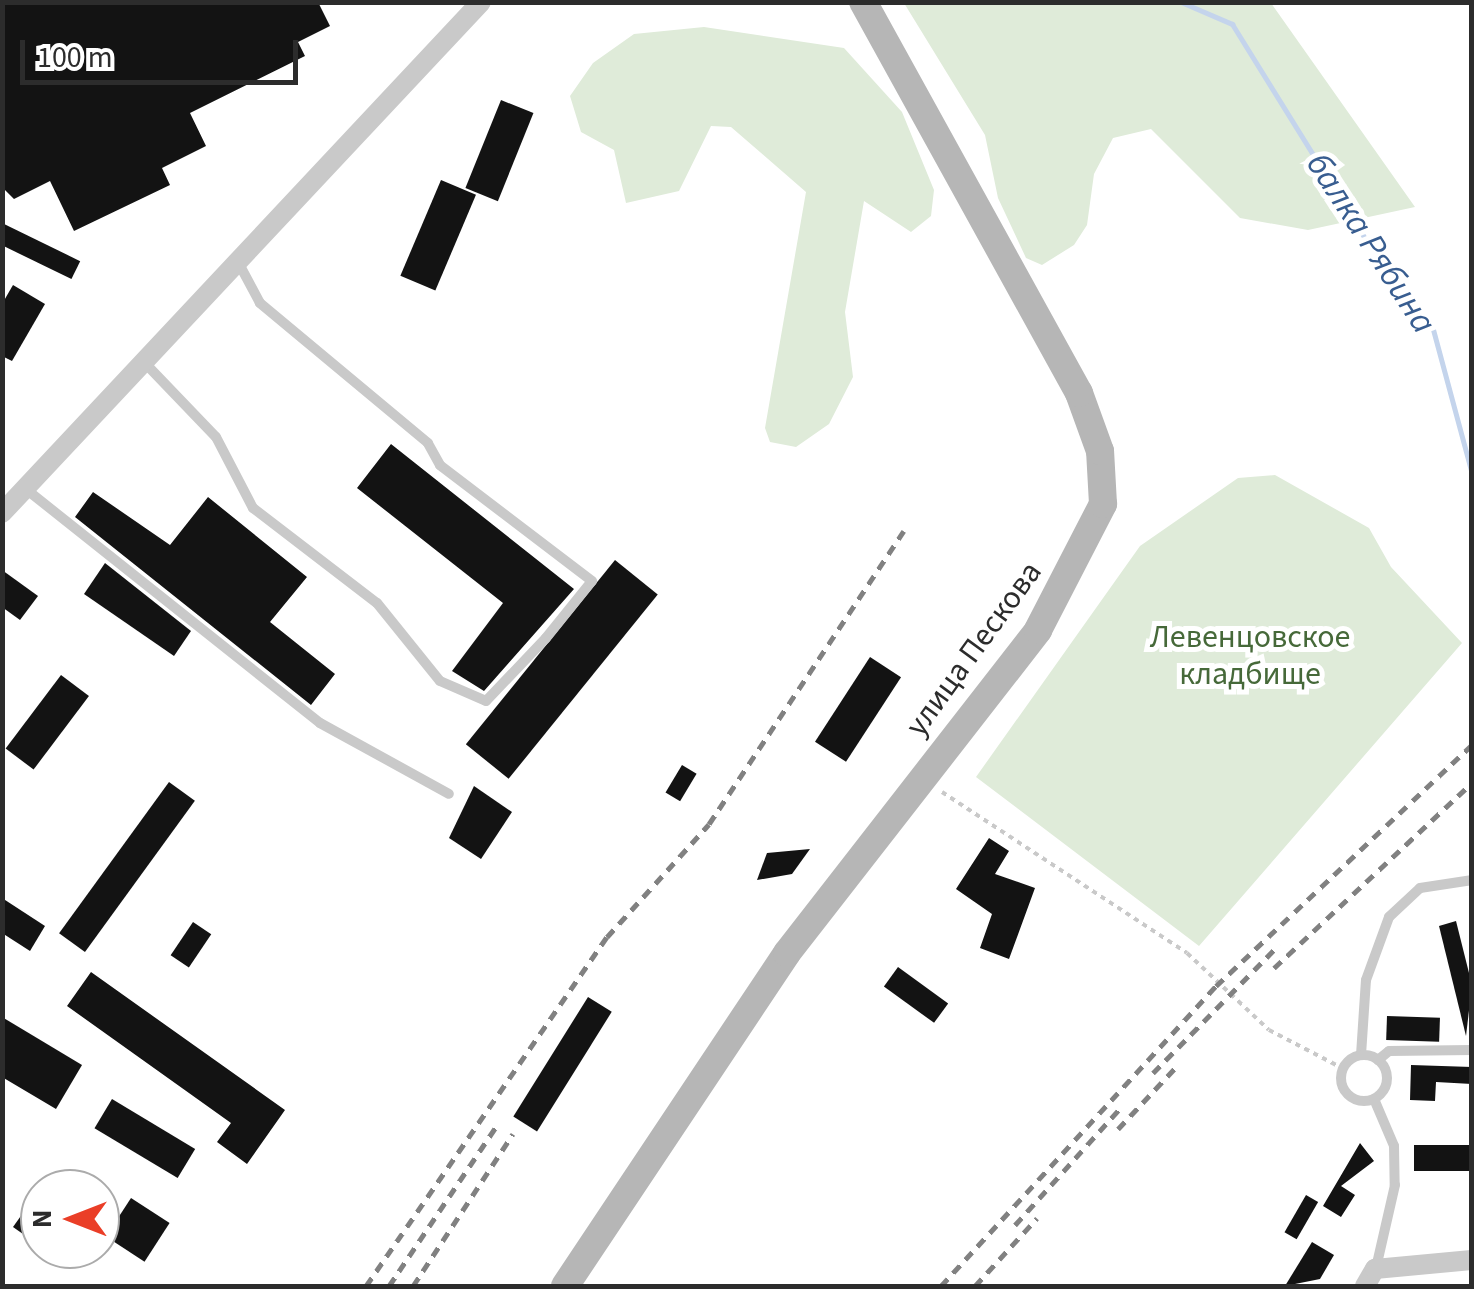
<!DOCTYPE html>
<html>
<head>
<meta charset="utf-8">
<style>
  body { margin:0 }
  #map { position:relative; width:1474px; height:1289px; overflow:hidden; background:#fff; font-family:"Source Sans 3",sans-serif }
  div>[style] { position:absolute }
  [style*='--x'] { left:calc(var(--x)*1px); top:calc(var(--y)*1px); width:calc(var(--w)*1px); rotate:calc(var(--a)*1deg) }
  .green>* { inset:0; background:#dfebd9 }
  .stream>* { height:5px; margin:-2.5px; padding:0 2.5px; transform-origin:2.5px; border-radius:2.5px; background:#c4d4ec }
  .building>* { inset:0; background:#131313; transform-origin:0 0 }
  .path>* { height:4px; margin-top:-2px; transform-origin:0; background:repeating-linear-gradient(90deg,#c9c9c9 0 5px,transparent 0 10px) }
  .lane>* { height:10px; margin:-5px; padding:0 5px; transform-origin:5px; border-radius:5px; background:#c9c9c9 }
  .lane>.ring { margin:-5px; padding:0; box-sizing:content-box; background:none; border:10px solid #c9c9c9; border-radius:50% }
  .street>* { height:20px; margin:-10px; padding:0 10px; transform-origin:10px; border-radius:10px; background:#c9c9c9 }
  .secondary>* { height:28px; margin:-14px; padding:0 14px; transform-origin:14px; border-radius:14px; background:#b6b6b6 }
  .rail>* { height:5px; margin-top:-2.5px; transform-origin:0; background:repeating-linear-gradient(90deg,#818181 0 10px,transparent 0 18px) }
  span { translate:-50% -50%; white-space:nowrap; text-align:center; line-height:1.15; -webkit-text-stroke:10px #fff; paint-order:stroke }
  .park-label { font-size:32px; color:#466939 }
  .street-label { font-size:32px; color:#2c2c2c }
  .water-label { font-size:35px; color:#385d90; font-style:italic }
  .frame { position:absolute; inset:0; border:5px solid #2c2c2c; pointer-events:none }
  .north { position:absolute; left:20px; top:1169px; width:100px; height:100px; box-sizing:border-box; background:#fff; border:2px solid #ababab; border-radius:50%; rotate:270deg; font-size:28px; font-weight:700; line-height:40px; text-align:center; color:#2c2c2c }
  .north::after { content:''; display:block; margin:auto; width:35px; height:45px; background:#ea3e27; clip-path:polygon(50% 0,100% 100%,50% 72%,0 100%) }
  .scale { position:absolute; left:20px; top:40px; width:278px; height:45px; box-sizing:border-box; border:5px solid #2c2c2c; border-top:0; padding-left:12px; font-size:30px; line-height:35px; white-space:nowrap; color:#2c2c2c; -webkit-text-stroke:8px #fff; paint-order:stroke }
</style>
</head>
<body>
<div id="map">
  <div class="green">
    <div style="clip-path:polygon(904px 3px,1271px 3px,1415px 207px,1308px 230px,1240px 218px,1151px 129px,1113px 138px,1094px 174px,1087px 225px,1074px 245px,1042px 265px,1026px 258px,998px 198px,985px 135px)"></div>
    <div style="clip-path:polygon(704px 27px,844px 48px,902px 112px,934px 190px,931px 216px,911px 232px,864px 201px,845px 312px,853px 377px,829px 424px,796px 447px,770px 442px,765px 428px,806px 192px,731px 127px,711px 126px,679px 191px,626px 203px,614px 150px,581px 132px,570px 96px,593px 63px,634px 34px)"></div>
    <div style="clip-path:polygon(1275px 475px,1369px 528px,1391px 567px,1462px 643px,1199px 946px,976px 777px,1140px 546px,1238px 478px)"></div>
  </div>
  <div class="stream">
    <div style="--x:1181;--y:2;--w:56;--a:23.3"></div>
    <div style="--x:1232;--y:24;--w:300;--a:58.2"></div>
    <div style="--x:1390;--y:279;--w:59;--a:46.4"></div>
    <div style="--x:1431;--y:322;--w:157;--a:74.9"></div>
  </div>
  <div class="building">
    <div style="clip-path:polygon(2px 2px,318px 2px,330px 26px,298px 42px,305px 56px,190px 113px,206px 146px,162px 168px,170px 185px,74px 231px,50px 181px,14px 199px,2px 187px)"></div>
    <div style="left:501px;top:100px;width:35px;height:95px;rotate:22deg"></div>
    <div style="left:441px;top:180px;width:38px;height:104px;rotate:23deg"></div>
    <div style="left:2px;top:223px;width:87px;height:20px;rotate:26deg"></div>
    <div style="clip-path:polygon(13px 285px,45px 304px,12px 361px,2px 356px,2px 304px)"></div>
    <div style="clip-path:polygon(391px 444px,574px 589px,484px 691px,452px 671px,503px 603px,357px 488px)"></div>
    <div style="clip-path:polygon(93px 492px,170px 545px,208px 497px,307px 577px,270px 622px,335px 674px,311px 705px,75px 517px)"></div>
    <div style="left:615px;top:560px;width:55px;height:237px;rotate:39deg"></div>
    <div style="clip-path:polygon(105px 563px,191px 631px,174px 656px,84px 594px)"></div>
    <div style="clip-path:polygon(2px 570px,38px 596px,20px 620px,2px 607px)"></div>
    <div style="left:870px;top:657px;width:37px;height:101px;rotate:33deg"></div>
    <div style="left:61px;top:675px;width:35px;height:92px;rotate:37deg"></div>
    <div style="left:682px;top:765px;width:17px;height:32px;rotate:31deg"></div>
    <div style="left:169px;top:782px;width:32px;height:187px;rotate:36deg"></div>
    <div style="clip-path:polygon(474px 786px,512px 812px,481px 859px,449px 838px)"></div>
    <div style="clip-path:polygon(989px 838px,1009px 851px,995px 874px,1035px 888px,1009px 959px,980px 948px,992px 914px,956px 889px)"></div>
    <div style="clip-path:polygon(810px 849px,792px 874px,757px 880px,767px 853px)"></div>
    <div style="clip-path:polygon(2px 898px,45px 926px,30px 951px,2px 933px)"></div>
    <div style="clip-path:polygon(1456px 921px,1472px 985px,1466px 1036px,1439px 926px)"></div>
    <div style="left:193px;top:922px;width:22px;height:40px;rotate:34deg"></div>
    <div style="left:898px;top:967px;width:62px;height:24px;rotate:36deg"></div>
    <div style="clip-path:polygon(91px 972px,285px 1110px,247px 1164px,217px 1142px,231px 1123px,67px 1006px)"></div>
    <div style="left:588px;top:997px;width:28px;height:141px;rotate:32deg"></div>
    <div style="left:1387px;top:1016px;width:53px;height:24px;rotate:2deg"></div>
    <div style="clip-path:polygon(2px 1017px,82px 1065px,56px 1109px,2px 1077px)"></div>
    <div style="clip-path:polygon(1411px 1065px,1472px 1067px,1472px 1084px,1436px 1082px,1435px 1101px,1410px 1100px)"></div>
    <div style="left:112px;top:1099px;width:97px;height:34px;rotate:31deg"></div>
    <div style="clip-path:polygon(1360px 1143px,1374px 1161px,1341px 1186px,1355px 1195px,1341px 1217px,1323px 1206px)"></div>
    <div style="left:1472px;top:1145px;width:26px;height:58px;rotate:90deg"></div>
    <div style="clip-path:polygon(40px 1189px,40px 1246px,13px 1227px)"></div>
    <div style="left:1306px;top:1195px;width:14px;height:43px;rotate:30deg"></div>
    <div style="left:131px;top:1198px;width:46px;height:46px;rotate:33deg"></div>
    <div style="clip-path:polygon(1312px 1242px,1334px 1255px,1320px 1279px,1285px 1286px)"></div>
  </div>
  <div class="path">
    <div style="--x:942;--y:792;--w:293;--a:33.3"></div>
    <div style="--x:1187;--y:953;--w:112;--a:43.2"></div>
    <div style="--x:1269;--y:1030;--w:82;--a:27.5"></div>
  </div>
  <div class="lane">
    <div style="--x:143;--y:361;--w:105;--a:46.2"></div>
    <div style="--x:216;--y:437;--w:80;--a:62.5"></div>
    <div style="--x:253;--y:508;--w:156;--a:37.5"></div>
    <div style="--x:377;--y:603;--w:100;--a:51.1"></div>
    <div style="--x:440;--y:681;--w:50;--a:23.5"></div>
    <div style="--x:486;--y:701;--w:87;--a:-46.4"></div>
    <div style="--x:546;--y:638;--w:73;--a:-51.1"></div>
    <div style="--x:592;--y:581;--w:191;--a:-142.7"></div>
    <div style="--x:440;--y:465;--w:25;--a:-119"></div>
    <div style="--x:428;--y:443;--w:219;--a:-140.2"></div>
    <div style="--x:260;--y:303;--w:49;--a:-118.1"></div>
    <div style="--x:22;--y:486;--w:381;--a:38.5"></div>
    <div style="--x:320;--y:723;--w:147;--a:28.8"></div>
    <div style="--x:1361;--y:1055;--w:75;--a:-86.2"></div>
    <div style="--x:1366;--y:980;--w:67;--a:-69.9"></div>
    <div style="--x:1389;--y:917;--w:42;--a:-43.1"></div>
    <div style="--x:1420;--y:888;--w:53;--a:-8.7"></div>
    <div class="ring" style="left:1341px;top:1055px;width:36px;height:36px"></div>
    <div style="--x:1378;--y:1060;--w:14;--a:-39"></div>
    <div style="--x:1389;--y:1051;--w:83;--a:-0.7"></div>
    <div style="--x:1374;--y:1099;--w:51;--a:66.9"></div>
    <div style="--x:1394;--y:1146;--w:39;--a:89"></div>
    <div style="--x:1395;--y:1185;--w:85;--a:102.9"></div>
  </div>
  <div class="street">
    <div style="--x:2;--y:513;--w:700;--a:-46.85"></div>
    <div style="--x:1365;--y:1286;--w:20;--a:-60"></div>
    <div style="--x:1375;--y:1269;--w:97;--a:-5.3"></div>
  </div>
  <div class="secondary">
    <div style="--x:565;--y:1286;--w:400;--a:-56.3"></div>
    <div style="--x:787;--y:953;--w:409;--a:-52.1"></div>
    <div style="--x:1038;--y:630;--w:142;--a:-62.7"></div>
    <div style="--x:1103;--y:504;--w:53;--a:-93.2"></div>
    <div style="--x:1100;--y:451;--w:62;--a:-109.9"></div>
    <div style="--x:1079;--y:393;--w:447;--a:-118.9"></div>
  </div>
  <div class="rail">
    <div style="--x:1274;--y:968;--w:271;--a:-43.1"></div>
    <div style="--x:1153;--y:1073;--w:180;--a:-45.5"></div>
    <div style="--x:1118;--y:1129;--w:85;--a:-46.9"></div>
    <div style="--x:1015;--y:1225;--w:160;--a:-48"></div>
    <div style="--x:366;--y:1286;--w:424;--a:-55.4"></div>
    <div style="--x:607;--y:937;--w:152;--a:-47.9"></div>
    <div style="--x:709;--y:824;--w:352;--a:-56.4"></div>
    <div style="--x:389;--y:1286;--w:197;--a:-56.1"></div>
    <div style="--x:413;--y:1286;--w:182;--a:-56.7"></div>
    <div style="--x:941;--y:1286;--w:407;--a:-47.5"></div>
    <div style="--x:1216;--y:986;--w:352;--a:-43.3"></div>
    <div style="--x:975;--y:1286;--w:92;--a:-47.6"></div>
  </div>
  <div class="park-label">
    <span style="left:1250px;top:656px">Левенцовское<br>кладбище</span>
  </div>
  <div class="street-label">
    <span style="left:974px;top:649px;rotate:-54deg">улица Пескова</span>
  </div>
  <div class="water-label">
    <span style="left:1371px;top:243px;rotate:57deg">балка Рябина</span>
  </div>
  <div class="frame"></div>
  <div class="north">N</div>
  <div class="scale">100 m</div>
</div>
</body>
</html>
